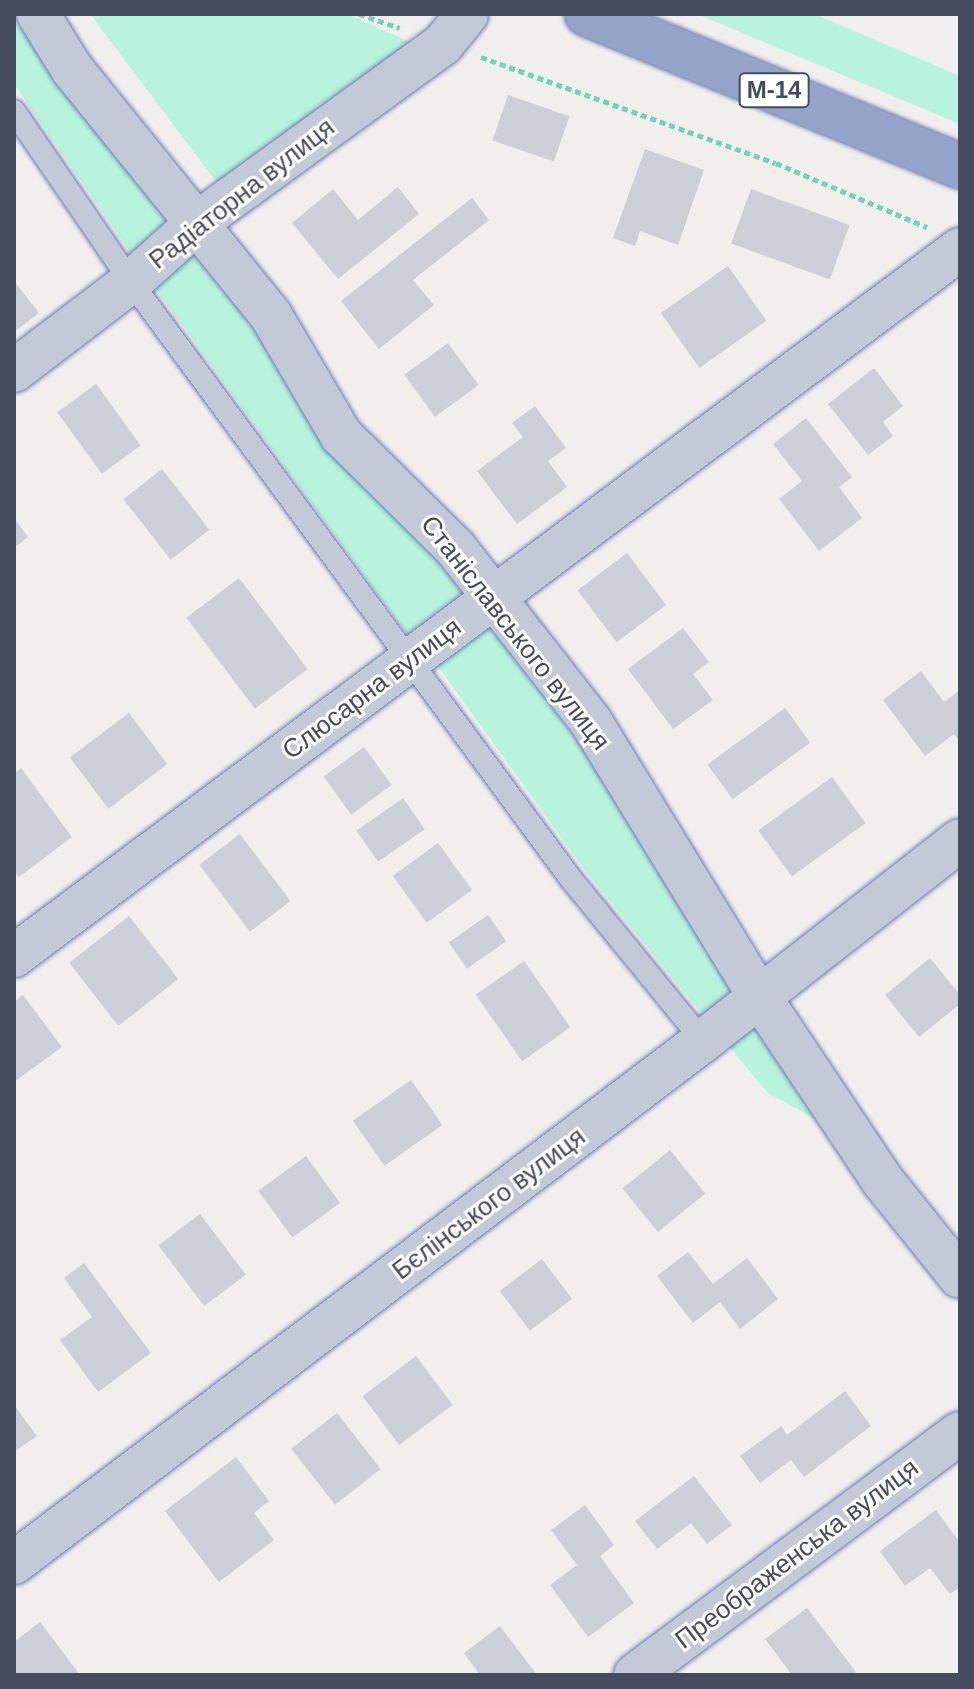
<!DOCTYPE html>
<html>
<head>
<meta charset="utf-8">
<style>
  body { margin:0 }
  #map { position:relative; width:974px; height:1689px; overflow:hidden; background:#f1efee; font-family:Arial,sans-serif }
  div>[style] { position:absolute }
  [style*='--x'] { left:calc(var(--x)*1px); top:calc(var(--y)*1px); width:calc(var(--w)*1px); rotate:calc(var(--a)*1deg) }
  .green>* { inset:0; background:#b8f3dd; transform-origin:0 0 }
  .building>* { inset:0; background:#cdced6; transform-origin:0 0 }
  .path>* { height:5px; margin-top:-2.5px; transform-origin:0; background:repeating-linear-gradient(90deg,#6dd4ba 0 6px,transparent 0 10px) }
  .roads { filter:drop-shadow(0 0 2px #6c7cae) drop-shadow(0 0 2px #6c7cae) }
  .service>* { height:22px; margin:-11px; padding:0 11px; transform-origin:11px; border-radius:11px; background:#c3c9d7 }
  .minor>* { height:42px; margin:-21px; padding:0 21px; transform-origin:21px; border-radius:21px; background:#c3c9d7 }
  .trunk>* { height:44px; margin:-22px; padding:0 22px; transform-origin:22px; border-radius:22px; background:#96a3c9 }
  span { translate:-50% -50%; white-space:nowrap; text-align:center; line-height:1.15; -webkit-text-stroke:6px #fff; paint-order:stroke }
  .shield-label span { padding:2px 6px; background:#fff; border:2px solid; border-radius:6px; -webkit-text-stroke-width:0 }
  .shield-label { font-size:24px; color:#444c5d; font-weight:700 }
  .street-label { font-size:26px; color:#444c5d }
  .frame { position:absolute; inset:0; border:16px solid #444c5d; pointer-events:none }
</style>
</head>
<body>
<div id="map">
  <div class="green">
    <div style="clip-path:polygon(14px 14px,44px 14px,194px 215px,135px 259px,14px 84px)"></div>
    <div style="clip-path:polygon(90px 14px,347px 14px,410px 42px,221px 188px)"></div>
    <div style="clip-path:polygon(697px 14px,814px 14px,960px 76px,960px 124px)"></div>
    <div style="left:214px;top:241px;width:437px;height:75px;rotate:54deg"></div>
    <div style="clip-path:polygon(490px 621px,754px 983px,706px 1019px,584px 869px,435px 662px)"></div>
    <div style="clip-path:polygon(773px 1009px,888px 1160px,768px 1093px,727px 1044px)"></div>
  </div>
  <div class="building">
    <div style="left:508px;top:95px;width:65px;height:48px;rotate:19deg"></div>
    <div style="clip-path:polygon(645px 149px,704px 170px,678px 245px,640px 231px,635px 246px,613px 238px)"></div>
    <div style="clip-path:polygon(398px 187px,419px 214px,338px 279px,292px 223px,333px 189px,358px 220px)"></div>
    <div style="left:751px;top:189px;width:105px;height:58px;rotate:20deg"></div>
    <div style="clip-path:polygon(472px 198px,489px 220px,413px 280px,434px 305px,379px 349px,341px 301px)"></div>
    <div style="left:728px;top:266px;width:67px;height:82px;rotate:55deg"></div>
    <div style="clip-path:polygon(14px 281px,39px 313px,14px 332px)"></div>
    <div style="left:448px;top:343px;width:52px;height:54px;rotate:54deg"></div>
    <div style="clip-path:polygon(874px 368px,903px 406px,883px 422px,893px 436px,868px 455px,828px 404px)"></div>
    <div style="left:96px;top:384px;width:76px;height:48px;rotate:54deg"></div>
    <div style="clip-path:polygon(535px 406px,566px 448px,548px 461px,567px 487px,517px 524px,477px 471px,523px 437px,512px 423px)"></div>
    <div style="clip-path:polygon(806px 418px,852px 477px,839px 487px,862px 518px,819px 551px,779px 499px,802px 481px,773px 444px)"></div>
    <div style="left:162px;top:469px;width:77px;height:49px;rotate:52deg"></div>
    <div style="clip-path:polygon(14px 518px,28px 537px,14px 548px)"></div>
    <div style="left:627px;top:553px;width:65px;height:62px;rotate:53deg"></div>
    <div style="left:239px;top:578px;width:114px;height:66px;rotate:53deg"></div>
    <div style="clip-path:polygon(683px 628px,709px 662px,693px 674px,713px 700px,673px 729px,628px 669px)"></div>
    <div style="clip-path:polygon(921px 671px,944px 702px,960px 690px,960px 742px,954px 734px,925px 756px,883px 700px)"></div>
    <div style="left:785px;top:708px;width:43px;height:96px;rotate:54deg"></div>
    <div style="left:129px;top:713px;width:64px;height:74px;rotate:53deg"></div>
    <div style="left:364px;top:747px;width:47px;height:50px;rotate:54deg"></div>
    <div style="clip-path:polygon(21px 768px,72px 837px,19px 877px,14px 870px,14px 774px)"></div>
    <div style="left:832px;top:777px;width:57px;height:91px;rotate:54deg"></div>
    <div style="left:403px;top:798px;width:38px;height:57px;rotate:55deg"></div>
    <div style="left:240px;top:834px;width:84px;height:51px;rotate:53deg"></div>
    <div style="left:438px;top:843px;width:58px;height:56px;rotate:54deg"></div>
    <div style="left:488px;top:915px;width:32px;height:48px;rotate:55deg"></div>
    <div style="left:129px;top:916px;width:80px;height:76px;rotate:52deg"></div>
    <div style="clip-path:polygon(930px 958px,960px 995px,960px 1004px,919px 1037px,885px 995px)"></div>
    <div style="left:524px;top:961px;width:81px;height:59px;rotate:55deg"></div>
    <div style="clip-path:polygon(23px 995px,62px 1047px,14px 1082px,14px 1002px)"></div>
    <div style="left:411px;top:1080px;width:55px;height:71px;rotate:55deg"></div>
    <div style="left:670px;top:1150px;width:56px;height:61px;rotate:51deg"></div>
    <div style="left:306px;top:1156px;width:58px;height:59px;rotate:54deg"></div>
    <div style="left:200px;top:1214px;width:76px;height:52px;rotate:53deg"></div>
    <div style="clip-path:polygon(688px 1252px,713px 1284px,747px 1258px,778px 1299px,740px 1329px,720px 1302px,693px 1323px,657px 1276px)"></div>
    <div style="left:542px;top:1259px;width:50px;height:53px;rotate:53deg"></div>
    <div style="clip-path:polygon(84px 1263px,151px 1353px,98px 1392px,60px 1340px,92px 1317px,64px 1278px)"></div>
    <div style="left:416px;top:1356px;width:61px;height:67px;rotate:53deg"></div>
    <div style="clip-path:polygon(845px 1391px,871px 1426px,804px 1477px,791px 1460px,760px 1483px,740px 1456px,781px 1426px,787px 1435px)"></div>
    <div style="clip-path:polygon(14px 1405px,37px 1436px,14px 1452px)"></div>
    <div style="left:337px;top:1413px;width:71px;height:58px;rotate:52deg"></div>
    <div style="clip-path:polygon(236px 1457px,269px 1501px,254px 1513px,274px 1540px,219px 1582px,165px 1511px)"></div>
    <div style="clip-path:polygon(694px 1476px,732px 1525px,707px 1544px,691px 1523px,657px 1549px,635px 1521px)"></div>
    <div style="clip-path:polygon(585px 1505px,614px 1545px,600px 1556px,634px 1603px,588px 1637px,550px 1585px,577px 1565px,551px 1530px)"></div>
    <div style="clip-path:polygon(936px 1510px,960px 1543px,960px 1587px,950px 1594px,930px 1568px,905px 1586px,880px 1551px)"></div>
    <div style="clip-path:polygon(807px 1608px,856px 1672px,853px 1675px,792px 1675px,765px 1639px)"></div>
    <div style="clip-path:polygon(40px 1622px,80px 1675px,14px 1675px,14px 1642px)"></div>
    <div style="clip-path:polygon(500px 1626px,537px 1675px,480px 1675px,464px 1653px)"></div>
  </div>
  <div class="path">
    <div style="--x:359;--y:14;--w:43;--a:18.9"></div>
    <div style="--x:481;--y:57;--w:313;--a:19.8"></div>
    <div style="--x:776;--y:163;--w:164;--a:23"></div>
  </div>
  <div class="roads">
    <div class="service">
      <div style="--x:14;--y:111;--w:207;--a:55.6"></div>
      <div style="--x:131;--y:282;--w:742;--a:53.61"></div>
      <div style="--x:571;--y:879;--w:209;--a:50.8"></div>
    </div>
    <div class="minor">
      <div style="--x:38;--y:14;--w:65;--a:58.3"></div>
      <div style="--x:72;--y:69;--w:315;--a:51.1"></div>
      <div style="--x:270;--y:314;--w:140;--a:59.6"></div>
      <div style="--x:341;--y:435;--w:162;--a:44.7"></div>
      <div style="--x:456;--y:549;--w:219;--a:52"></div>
      <div style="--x:591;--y:722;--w:321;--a:58.5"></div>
      <div style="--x:759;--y:996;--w:221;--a:56.2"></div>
      <div style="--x:882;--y:1180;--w:124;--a:51.2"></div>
      <div style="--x:14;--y:371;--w:147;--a:-37.3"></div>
      <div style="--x:131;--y:282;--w:90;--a:-41.8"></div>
      <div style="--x:198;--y:222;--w:303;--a:-36"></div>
      <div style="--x:443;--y:44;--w:38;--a:-51"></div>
      <div style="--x:14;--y:956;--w:1181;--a:-36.77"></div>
      <div style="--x:14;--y:1563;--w:864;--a:-37.15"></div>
      <div style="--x:703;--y:1041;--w:326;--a:-38"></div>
      <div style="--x:635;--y:1675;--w:405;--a:-36.7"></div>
    </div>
    <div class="trunk">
      <div style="--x:587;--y:14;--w:403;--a:22.2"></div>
    </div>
  </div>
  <div class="shield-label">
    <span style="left:774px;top:90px">М-14</span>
  </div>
  <div class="street-label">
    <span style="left:242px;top:194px;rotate:-38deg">Радіаторна вулиця</span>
    <span style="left:515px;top:633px;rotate:52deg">Станіславського вулиця</span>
    <span style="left:372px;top:689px;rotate:-37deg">Слюсарна вулиця</span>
    <span style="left:489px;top:1204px;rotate:-37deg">Бєлінського вулиця</span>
    <span style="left:797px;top:1554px;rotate:-37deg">Преображенська вулиця</span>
  </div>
  <div class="frame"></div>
</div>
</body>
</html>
